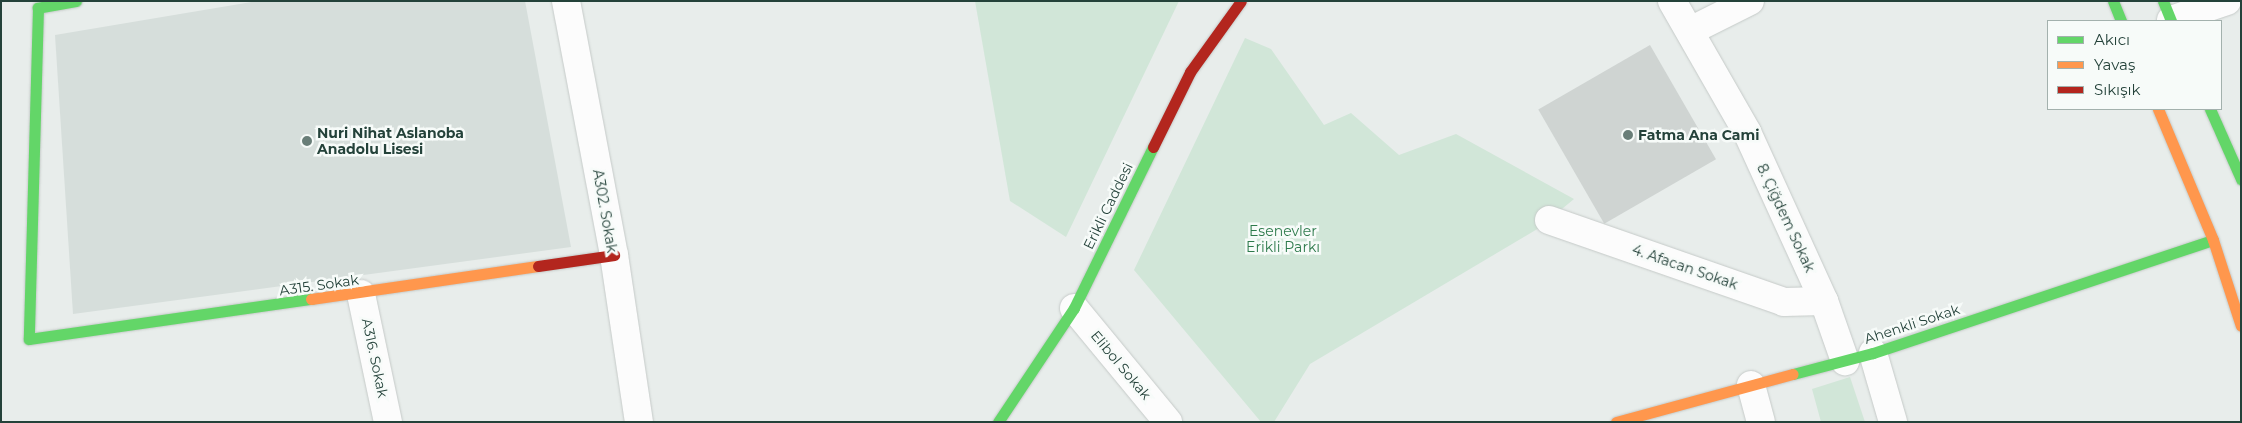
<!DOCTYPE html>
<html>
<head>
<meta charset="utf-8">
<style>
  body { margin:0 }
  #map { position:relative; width:2242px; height:423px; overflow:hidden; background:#e8edeb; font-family:Montserrat,sans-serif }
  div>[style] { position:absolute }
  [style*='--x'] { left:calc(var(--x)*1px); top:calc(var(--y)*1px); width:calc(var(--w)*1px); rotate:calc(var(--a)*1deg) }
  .built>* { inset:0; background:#d6dedb }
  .green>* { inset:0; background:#d1e6d8 }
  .building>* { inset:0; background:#cfd4d2; transform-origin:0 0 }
  .roads { filter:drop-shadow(0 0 1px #c5cac8) drop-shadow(0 0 1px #c5cac8) }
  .street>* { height:28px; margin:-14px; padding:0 14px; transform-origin:14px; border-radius:14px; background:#fcfcfc }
  .fast>* { height:11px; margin:-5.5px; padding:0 5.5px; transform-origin:5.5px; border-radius:5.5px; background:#63d668 }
  .slow>* { height:11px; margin:-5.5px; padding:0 5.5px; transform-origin:5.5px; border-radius:5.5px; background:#ff974d }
  .jam>* { height:11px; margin:-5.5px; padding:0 5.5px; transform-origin:5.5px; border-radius:5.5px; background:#b3261e }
  .dots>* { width:14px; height:14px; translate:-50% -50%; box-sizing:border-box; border:2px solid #f7fbf9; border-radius:50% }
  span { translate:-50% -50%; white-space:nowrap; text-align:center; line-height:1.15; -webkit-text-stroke:5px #f7fbf9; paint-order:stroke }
  .poi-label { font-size:14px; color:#24423a; font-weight:700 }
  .left { translate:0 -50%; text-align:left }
  .street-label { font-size:14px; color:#24423a }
  .park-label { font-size:14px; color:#2d7a4b }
  .frame { position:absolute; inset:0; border:2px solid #24423a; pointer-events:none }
  .legend { position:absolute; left:2047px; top:20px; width:175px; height:90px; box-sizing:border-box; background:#f7fbf9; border:1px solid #a3b1ad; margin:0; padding:6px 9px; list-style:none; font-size:15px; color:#24423a }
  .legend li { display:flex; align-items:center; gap:10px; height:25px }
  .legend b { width:25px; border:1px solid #a3b1ad }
</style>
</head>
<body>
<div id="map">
  <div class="built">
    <div style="clip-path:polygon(258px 1px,525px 1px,571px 247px,73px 314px,55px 35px)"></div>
  </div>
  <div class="green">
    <div style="clip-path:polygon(975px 1px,1179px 1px,1066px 237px,1010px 201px)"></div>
    <div style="clip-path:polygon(1245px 38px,1271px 49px,1324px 125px,1351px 113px,1399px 155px,1456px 134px,1574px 199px,1539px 228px,1310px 364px,1274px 422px,1261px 422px,1134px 270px)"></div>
    <div style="clip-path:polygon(1850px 377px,1865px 422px,1821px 422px,1812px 389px)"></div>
  </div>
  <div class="building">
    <div style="left:1650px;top:45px;width:132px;height:129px;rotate:60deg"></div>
  </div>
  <div class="roads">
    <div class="street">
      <div style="--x:566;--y:1;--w:258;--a:79.3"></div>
      <div style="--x:614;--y:255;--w:169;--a:81.5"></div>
      <div style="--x:1672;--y:1;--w:151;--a:60.2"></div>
      <div style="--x:1747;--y:132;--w:186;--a:65.5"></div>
      <div style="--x:1824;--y:301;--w:64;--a:70.7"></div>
      <div style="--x:2171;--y:20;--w:59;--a:-18.7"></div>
      <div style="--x:1690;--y:31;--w:67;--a:-26.6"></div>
      <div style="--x:1549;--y:220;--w:249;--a:19.2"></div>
      <div style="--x:1784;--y:302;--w:40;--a:-1.4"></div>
      <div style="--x:361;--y:294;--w:131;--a:78.1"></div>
      <div style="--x:1074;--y:308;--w:148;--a:50.5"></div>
      <div style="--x:1873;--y:353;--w:72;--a:73.8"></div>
      <div style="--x:1751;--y:385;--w:38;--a:75"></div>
    </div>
    <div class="fast">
      <div style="--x:76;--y:1;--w:39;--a:170"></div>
      <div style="--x:38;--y:8;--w:331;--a:91.6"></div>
      <div style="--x:29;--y:339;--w:285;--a:-8.1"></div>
      <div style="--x:2113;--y:1;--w:22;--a:68"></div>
      <div style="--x:2163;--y:1;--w:22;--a:68"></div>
      <div style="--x:2210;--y:109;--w:77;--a:66.1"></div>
      <div style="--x:1793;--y:374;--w:83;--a:-14.7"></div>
      <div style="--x:1873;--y:353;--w:358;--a:-18.4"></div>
      <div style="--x:998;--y:422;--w:137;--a:-56.3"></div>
      <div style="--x:1074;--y:308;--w:179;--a:-63.9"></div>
    </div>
    <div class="slow">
      <div style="--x:2158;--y:109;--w:142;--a:67.2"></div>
      <div style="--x:2213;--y:240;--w:90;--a:72"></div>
      <div style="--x:311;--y:299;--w:229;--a:-8.3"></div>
      <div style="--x:1616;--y:422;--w:183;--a:-15.2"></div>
    </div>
    <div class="jam">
      <div style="--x:1153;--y:147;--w:84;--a:-63.7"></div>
      <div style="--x:1190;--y:72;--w:87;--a:-54.3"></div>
      <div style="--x:538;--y:266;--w:77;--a:-8.2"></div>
    </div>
  </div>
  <div class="dots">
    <div style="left:1628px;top:135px;background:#697e78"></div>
    <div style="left:307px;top:141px;background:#697e78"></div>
  </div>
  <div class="poi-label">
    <span class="left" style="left:317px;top:141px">Nuri Nihat Aslanoba<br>Anadolu Lisesi</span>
    <span class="left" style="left:1638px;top:135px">Fatma Ana Cami</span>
  </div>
  <div class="street-label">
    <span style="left:1108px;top:206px;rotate:-64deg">Erikli Caddesi</span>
    <span style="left:605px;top:211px;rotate:80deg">A302. Sokak</span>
    <span style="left:1786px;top:218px;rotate:65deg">8. Çiğdem Sokak</span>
    <span style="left:1685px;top:267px;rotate:19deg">4. Afacan Sokak</span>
    <span style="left:319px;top:285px;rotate:-8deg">A315. Sokak</span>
    <span style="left:1912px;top:324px;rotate:-18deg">Ahenkli Sokak</span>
    <span style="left:375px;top:358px;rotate:78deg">A316. Sokak</span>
    <span style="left:1121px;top:365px;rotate:50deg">Elibol Sokak</span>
  </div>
  <div class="park-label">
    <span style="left:1283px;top:239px">Esenevler<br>Erikli Parkı</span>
  </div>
  <div class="frame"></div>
  <ul class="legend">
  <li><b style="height:6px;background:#63d668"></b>Akıcı</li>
  <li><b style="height:6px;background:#ff974d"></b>Yavaş</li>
  <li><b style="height:6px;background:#b3261e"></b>Sıkışık</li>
  </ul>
</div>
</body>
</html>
